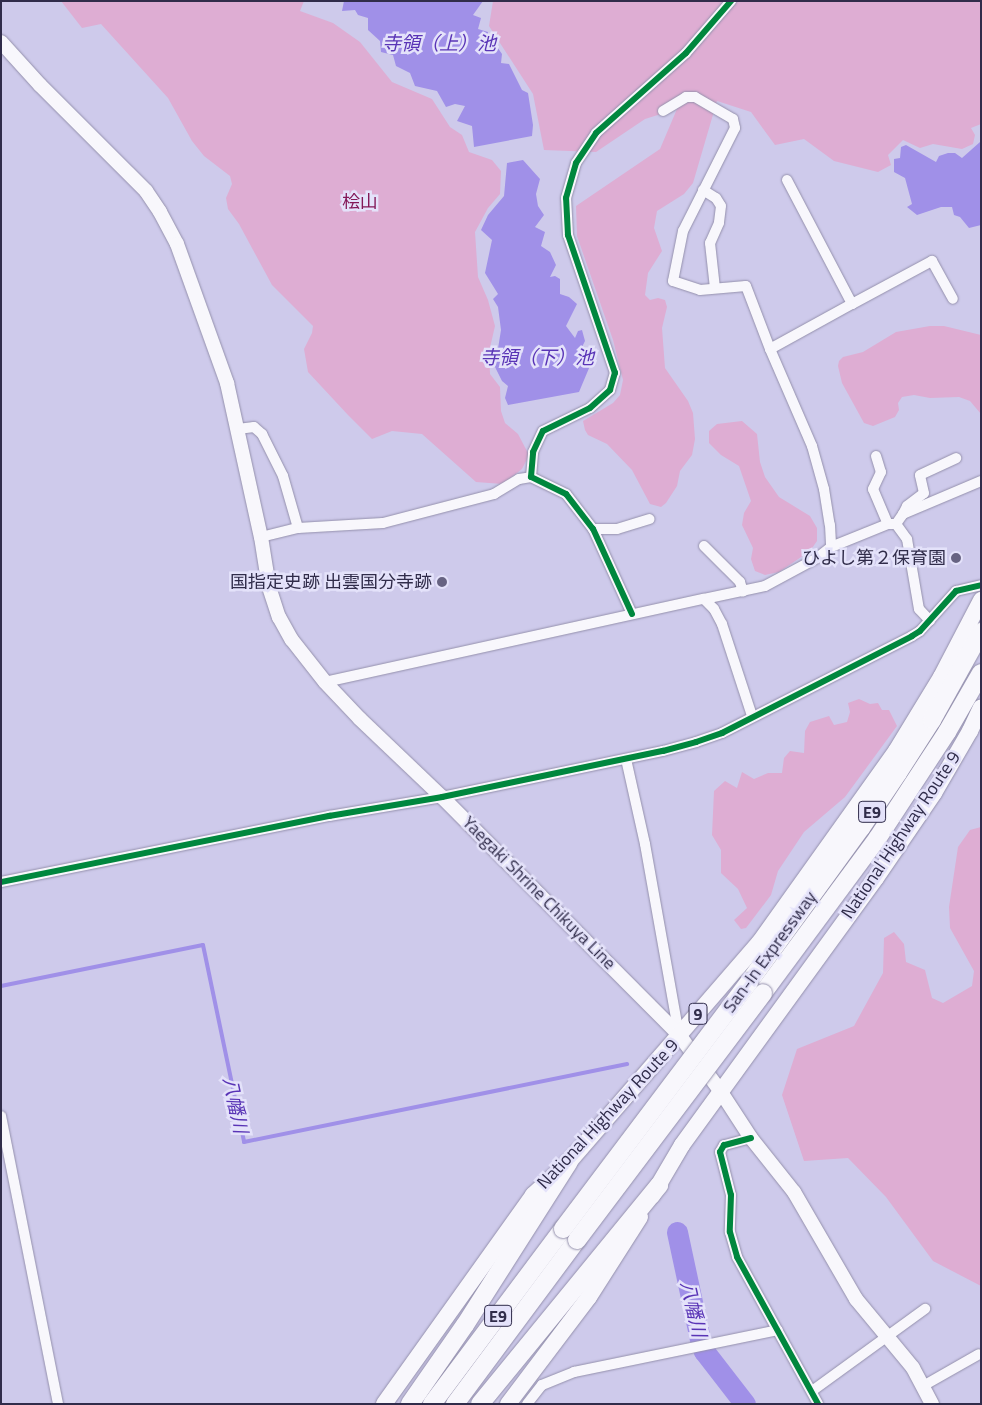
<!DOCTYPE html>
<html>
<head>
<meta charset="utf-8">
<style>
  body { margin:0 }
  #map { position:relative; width:982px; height:1405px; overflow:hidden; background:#cecaeb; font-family:"Titillium Web","Noto Sans JP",sans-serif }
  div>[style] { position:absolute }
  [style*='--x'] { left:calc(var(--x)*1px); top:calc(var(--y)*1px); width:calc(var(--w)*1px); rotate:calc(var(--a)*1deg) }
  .green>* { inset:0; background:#deadd3 }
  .water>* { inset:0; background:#a090e8 }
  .stream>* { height:4px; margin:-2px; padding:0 2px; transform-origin:2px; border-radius:2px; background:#a090e8 }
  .river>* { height:21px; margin:-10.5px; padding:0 10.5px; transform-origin:10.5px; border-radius:10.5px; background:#a090e8 }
  .roads { filter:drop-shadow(0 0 1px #9490ac) drop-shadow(0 0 1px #9490ac) }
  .minor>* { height:10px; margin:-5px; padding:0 5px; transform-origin:5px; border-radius:5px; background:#f8f7fc }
  .secondary>* { height:14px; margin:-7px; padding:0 7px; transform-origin:7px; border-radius:7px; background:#f8f7fc }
  .trunk>* { height:16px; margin:-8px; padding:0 8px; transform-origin:8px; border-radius:8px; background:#f8f7fc }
  .motorway>* { height:18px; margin:-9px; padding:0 9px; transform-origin:9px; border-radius:9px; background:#f8f7fc }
  .bridges { filter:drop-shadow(0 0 1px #9490ac) drop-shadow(0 0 1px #9490ac) }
  .motorway-bridge>* { height:18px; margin:-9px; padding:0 9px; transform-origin:9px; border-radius:9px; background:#f8f7fc }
  .cycleway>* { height:6px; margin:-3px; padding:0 3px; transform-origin:3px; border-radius:3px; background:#00873e }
  .dots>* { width:14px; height:14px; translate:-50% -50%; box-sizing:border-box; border:2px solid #e4e2fa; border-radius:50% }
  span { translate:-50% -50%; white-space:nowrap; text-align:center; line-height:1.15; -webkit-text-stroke:5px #e4e2fa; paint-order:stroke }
  .shield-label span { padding:1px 4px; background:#e4e2fa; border:1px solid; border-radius:4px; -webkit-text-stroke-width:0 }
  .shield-label { font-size:16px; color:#302c4a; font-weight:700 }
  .park-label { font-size:18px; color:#831858 }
  .poi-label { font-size:18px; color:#302c4a }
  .right { translate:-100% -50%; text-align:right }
  .street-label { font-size:18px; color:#302c4a }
  .water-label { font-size:19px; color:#5934b6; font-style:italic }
  .frame { position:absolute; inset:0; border:2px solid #302c4a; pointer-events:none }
</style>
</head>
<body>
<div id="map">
  <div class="green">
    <div style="clip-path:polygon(61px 1px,304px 1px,300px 11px,333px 23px,360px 42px,392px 82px,432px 99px,450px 127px,462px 135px,469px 152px,492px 160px,501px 171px,500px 194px,488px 208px,475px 232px,478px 277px,488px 300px,495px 326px,489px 352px,490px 374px,500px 387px,501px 411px,505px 423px,518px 434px,529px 455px,522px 469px,503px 484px,476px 482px,422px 434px,392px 431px,372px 439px,348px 415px,308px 372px,304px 349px,312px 333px,313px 326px,272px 285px,239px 224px,228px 209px,226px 198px,232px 184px,230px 176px,204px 156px,192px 141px,168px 98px,101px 24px,82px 28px)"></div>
    <div style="clip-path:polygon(493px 1px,981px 1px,981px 124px,971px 128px,975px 135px,973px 144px,962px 149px,933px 144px,920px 148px,903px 140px,888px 155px,891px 165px,878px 172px,834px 161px,804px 139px,775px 145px,751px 112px,717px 101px,693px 183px,684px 194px,657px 211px,654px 228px,662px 251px,648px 273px,645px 295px,650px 300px,658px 298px,665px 300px,667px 307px,662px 328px,665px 368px,688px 401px,693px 413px,695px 439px,692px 455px,680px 471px,677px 486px,666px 503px,661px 507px,650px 504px,632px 470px,607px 444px,588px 435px,585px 430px,583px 421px,613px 403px,620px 395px,623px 380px,613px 340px,577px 236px,576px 206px,660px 149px,677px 109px,645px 119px,596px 152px,544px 150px,533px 94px,489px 26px)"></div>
    <div style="clip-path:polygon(930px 326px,944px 326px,981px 335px,981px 414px,970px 401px,959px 397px,930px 398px,914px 395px,902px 397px,898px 403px,899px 410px,895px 417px,873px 426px,864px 423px,842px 383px,838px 366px,839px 361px,843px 357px,863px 352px,896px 332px)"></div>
    <div style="clip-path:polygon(742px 421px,757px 434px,760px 462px,765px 477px,779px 497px,810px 516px,817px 528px,817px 541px,810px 551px,779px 572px,765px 575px,755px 571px,751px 559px,753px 548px,742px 525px,744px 513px,751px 501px,739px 466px,721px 455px,709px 443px,709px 431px,717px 424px)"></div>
    <div style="clip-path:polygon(859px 699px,870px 704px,878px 703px,882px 710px,889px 710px,897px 726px,845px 797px,804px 832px,778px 871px,771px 895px,746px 928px,741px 929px,734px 920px,747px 908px,738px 889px,721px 873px,721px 850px,712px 835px,714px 791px,725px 781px,737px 788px,742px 772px,754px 779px,768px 773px,782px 773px,784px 758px,790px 751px,804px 753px,805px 731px,810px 722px,829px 716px,834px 725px,847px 722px,850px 712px,848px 703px)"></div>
    <div style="clip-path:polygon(981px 827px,981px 1286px,933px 1261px,886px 1197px,848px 1158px,804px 1161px,782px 1095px,797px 1049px,854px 1026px,883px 973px,884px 938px,894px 932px,904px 944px,906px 962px,925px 970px,932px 998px,943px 1003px,972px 986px,974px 971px,950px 928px,949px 907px,958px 847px,970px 830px)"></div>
  </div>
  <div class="water">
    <div style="clip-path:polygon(344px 1px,483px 1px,473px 15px,481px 18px,478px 29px,488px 32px,488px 42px,495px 44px,502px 54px,501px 63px,509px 64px,522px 90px,528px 93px,533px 125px,532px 136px,474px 147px,472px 126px,457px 121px,465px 106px,455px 104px,446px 107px,437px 91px,415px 86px,410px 73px,396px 66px,393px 55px,381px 52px,380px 41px,368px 30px,368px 18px,358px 15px,355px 10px,342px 11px)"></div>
    <div style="clip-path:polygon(980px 142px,981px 225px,969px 228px,960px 217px,954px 215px,952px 207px,941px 207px,917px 215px,907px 207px,912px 204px,905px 178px,894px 172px,894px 159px,900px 158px,901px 147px,906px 145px,936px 162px,939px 156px,948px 153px,955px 153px,962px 158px)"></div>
    <div style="clip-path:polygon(523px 160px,540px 179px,536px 194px,538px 206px,544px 215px,535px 227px,545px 232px,541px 246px,550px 252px,556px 265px,550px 277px,555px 276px,560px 279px,560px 294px,569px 297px,577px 304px,566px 326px,575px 338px,578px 331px,582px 330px,585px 341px,579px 353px,592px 361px,579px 392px,508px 405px,505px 398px,508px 386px,502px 381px,495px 367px,501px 330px,498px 307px,493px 299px,498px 294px,485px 273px,492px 240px,481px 230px,488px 215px,504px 196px,507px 163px)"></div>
  </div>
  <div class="stream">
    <div style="--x:1;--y:986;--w:206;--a:-11.5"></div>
    <div style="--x:203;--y:945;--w:201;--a:78.2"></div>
    <div style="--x:244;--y:1142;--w:391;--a:-11.5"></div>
  </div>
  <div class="river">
    <div style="--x:677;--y:1232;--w:115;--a:77.9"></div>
    <div style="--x:701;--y:1344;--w:8;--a:67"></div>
    <div style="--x:704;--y:1351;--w:67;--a:52.3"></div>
  </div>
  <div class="roads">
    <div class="minor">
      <div style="--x:663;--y:111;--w:27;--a:-31"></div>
      <div style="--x:686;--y:97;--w:9;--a:0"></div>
      <div style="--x:695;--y:97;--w:44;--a:30.1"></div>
      <div style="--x:733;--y:119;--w:9;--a:77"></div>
      <div style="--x:735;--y:128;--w:115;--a:116.8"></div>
      <div style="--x:683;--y:231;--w:51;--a:101.3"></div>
      <div style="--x:673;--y:281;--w:28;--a:18"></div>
      <div style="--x:700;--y:290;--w:46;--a:-5"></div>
      <div style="--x:746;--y:286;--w:67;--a:69.1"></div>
      <div style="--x:770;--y:349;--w:94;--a:-28.8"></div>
      <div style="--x:787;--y:180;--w:140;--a:62.3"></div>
      <div style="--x:852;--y:304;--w:91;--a:-28.3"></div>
      <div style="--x:932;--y:261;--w:43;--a:61.1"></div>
      <div style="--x:703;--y:190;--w:15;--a:32"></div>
      <div style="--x:716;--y:198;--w:9;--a:58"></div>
      <div style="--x:721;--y:206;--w:17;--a:97"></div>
      <div style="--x:719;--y:223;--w:22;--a:114"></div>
      <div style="--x:710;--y:243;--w:45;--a:83.7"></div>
      <div style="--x:770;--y:349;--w:106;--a:66.6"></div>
      <div style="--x:812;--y:446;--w:45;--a:74.4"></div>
      <div style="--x:824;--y:489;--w:36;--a:81"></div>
      <div style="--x:830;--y:525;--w:22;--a:87"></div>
      <div style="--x:238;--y:429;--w:16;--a:-7"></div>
      <div style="--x:254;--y:427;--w:11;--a:41"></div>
      <div style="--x:262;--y:434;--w:47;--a:63.4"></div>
      <div style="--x:283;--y:476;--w:54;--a:73.9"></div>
      <div style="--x:876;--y:456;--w:17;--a:73"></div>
      <div style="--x:881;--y:472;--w:19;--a:115"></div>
      <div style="--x:873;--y:489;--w:38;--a:67"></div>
      <div style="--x:903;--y:514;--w:9;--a:-63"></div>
      <div style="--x:907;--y:506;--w:21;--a:-37"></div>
      <div style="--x:924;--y:493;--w:18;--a:-103"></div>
      <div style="--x:920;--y:475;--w:40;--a:-25"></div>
      <div style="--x:896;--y:524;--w:12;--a:-55"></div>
      <div style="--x:903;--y:514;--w:85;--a:-22.9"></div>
      <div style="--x:593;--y:529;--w:24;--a:0"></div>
      <div style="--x:617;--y:529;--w:34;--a:-17"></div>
      <div style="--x:261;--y:537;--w:38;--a:-14"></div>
      <div style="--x:298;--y:528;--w:85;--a:-3.4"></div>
      <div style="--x:383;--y:523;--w:115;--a:-14.6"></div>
      <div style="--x:494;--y:494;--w:29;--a:-31"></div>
      <div style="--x:519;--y:479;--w:12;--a:-9"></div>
      <div style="--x:704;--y:546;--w:51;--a:45"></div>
      <div style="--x:740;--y:582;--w:10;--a:73"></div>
      <div style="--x:704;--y:599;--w:62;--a:-12"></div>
      <div style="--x:765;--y:586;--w:59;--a:-28.3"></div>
      <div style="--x:817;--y:558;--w:18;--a:-38"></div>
      <div style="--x:831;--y:547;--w:61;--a:-22"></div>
      <div style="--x:888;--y:524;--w:8;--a:0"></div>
      <div style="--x:896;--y:524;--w:19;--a:54"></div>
      <div style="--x:907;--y:539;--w:71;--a:80.3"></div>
      <div style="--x:919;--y:609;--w:16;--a:47"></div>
      <div style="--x:632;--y:614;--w:94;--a:-114.6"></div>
      <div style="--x:593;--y:529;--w:44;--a:-127.6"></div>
      <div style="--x:566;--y:494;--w:39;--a:-154"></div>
      <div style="--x:531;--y:477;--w:25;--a:-85"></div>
      <div style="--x:533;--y:452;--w:23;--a:-65"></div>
      <div style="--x:543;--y:431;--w:52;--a:-26.1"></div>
      <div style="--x:590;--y:408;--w:27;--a:-42"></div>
      <div style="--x:610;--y:390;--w:18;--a:-74"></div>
      <div style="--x:615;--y:373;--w:146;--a:-108.8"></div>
      <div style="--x:568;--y:235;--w:37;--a:-93"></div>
      <div style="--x:566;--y:198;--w:36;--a:-74"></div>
      <div style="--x:576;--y:163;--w:36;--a:-56"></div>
      <div style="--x:596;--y:133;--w:120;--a:-41.6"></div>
      <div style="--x:686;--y:53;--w:69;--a:-49.1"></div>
      <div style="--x:325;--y:682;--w:388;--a:-12.4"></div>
      <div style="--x:704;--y:599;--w:14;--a:45"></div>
      <div style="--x:714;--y:609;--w:17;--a:62"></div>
      <div style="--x:722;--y:624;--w:97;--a:71.9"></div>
      <div style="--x:626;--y:759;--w:87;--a:77.4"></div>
      <div style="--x:645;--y:844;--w:194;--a:79.9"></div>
      <div style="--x:1;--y:882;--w:335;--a:-11.4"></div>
      <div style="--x:329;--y:816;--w:115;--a:-9.5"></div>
      <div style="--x:442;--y:797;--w:226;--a:-11.8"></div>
      <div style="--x:663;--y:751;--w:34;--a:-15"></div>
      <div style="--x:696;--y:742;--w:28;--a:-19"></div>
      <div style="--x:722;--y:733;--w:213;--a:-27"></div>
      <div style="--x:912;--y:636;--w:9;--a:-32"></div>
      <div style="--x:920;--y:631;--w:54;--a:-48"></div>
      <div style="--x:956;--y:591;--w:26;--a:-13"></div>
      <div style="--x:1;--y:1116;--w:294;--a:78.8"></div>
      <div style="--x:751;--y:1138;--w:28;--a:165"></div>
      <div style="--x:724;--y:1145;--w:8;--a:120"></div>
      <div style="--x:720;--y:1152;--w:44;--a:75.7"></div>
      <div style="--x:731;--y:1195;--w:37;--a:92"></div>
      <div style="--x:730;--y:1232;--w:26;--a:74"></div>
      <div style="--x:737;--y:1257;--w:168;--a:61.1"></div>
      <div style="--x:923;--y:1386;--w:64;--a:-29.7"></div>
      <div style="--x:812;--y:1391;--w:140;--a:-36"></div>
      <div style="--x:527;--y:1404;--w:24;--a:-52"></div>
      <div style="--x:542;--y:1385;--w:35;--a:-22"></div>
      <div style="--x:574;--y:1372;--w:208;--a:-11.6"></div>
    </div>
    <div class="secondary">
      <div style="--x:1;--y:42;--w:58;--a:47.8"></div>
      <div style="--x:40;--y:85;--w:150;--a:45"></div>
      <div style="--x:146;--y:191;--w:25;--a:56"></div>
      <div style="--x:160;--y:212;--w:36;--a:62"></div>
      <div style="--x:177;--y:244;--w:148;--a:70.2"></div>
      <div style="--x:227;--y:383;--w:158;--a:77.6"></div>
      <div style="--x:261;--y:537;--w:51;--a:80.9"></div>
      <div style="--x:269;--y:587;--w:32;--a:72"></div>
      <div style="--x:279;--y:617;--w:26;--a:61"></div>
      <div style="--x:292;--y:640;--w:53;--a:51.8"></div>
      <div style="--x:325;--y:682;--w:51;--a:46.6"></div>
      <div style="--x:360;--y:719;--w:113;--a:43.6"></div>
      <div style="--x:442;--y:797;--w:337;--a:45.1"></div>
      <div style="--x:680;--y:1036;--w:69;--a:53.8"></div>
      <div style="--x:721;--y:1092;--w:55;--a:56.9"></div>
      <div style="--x:751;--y:1138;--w:69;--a:51.5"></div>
      <div style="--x:794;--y:1192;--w:124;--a:59.9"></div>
      <div style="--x:856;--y:1299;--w:89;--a:50.4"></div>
      <div style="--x:913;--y:1368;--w:41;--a:62.2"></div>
    </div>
    <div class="trunk">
      <div style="--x:652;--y:1196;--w:59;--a:-59.5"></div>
      <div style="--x:682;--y:1145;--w:330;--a:-54"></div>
      <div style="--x:876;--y:878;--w:103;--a:-55.7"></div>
      <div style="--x:934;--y:793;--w:72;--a:-59.9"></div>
      <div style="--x:970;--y:731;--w:26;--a:-65"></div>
      <div style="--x:384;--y:1404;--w:257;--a:-54.5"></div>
      <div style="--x:533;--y:1195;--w:49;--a:-42.5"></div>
      <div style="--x:569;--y:1162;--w:290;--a:-49.1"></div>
      <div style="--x:759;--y:943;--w:236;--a:-54.5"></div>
      <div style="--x:896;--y:751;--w:87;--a:-58.7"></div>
      <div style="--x:941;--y:677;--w:87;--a:-62.5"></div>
      <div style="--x:508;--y:1404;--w:134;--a:-52.9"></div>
      <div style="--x:589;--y:1297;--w:95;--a:-57.5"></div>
    </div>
    <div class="motorway">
      <div style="--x:749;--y:982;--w:190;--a:-54"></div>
      <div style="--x:861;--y:828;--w:66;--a:-56.1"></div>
      <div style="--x:898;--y:773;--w:63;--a:-57.3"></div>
      <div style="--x:932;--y:720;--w:101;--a:-60.9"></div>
      <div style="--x:763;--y:993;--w:192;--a:-53.5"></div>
      <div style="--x:877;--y:839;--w:128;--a:-56.8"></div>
      <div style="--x:947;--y:732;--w:68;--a:-60"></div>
      <div style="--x:410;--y:1404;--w:96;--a:-55.2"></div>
      <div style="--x:465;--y:1325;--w:193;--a:-57.5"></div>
      <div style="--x:432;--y:1404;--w:219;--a:-53.2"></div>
      <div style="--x:455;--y:1404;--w:204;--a:-53.4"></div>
      <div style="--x:480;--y:1404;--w:283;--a:-50.7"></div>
    </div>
  </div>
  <div class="bridges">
    <div class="motorway-bridge">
      <div style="--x:563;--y:1229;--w:309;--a:-53"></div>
      <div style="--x:577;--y:1240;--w:309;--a:-53"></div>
    </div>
  </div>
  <div class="cycleway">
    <div style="--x:632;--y:614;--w:94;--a:-114.6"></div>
    <div style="--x:593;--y:529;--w:44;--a:-127.6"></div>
    <div style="--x:566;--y:494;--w:39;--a:-154"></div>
    <div style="--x:531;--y:477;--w:25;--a:-85"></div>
    <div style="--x:533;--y:452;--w:23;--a:-65"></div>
    <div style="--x:543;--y:431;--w:52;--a:-26.1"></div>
    <div style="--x:590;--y:408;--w:27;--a:-42"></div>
    <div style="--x:610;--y:390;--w:18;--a:-74"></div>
    <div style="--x:615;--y:373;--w:146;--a:-108.8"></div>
    <div style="--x:568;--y:235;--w:37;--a:-93"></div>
    <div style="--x:566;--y:198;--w:36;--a:-74"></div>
    <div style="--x:576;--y:163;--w:36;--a:-56"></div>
    <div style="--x:596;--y:133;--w:120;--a:-41.6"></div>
    <div style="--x:686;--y:53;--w:69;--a:-49.1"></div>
    <div style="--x:1;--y:882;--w:335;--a:-11.4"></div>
    <div style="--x:329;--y:816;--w:115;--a:-9.5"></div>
    <div style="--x:442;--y:797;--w:226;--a:-11.8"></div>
    <div style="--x:663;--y:751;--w:34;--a:-15"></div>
    <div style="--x:696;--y:742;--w:28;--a:-19"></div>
    <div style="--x:722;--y:733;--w:213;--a:-27"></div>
    <div style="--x:912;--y:636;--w:9;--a:-32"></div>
    <div style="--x:920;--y:631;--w:54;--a:-48"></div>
    <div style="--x:956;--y:591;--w:26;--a:-13"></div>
    <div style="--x:751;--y:1138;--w:28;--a:165"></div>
    <div style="--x:724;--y:1145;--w:8;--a:120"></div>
    <div style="--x:720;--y:1152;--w:44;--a:75.7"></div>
    <div style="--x:731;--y:1195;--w:37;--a:92"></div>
    <div style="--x:730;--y:1232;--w:26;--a:74"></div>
    <div style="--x:737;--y:1257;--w:168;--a:61.1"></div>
  </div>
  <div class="dots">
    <div style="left:956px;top:558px;background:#676382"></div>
    <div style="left:442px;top:582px;background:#676382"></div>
  </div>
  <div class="shield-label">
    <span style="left:872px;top:812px">E9</span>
    <span style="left:698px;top:1014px">9</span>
    <span style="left:498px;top:1316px">E9</span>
  </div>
  <div class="park-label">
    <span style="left:360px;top:202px">桧山</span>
  </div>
  <div class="poi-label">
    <span class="right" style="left:946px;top:558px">ひよし第２保育園</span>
    <span class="right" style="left:432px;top:582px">国指定史跡 出雲国分寺跡</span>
  </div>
  <div class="street-label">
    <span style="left:901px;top:835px;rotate:-56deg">National Highway Route 9</span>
    <span style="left:539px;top:893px;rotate:45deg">Yaegaki Shrine Chikuya Line</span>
    <span style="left:770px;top:952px;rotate:-54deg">San-In Expressway</span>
    <span style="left:608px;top:1114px;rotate:-47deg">National Highway Route 9</span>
  </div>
  <div class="water-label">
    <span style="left:439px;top:43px">寺領（上）池</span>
    <span style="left:537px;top:357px">寺領（下）池</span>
    <span style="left:236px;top:1105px;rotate:78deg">八幡川</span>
    <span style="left:694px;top:1309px;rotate:77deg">八幡川</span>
  </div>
  <div class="frame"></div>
</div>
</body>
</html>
